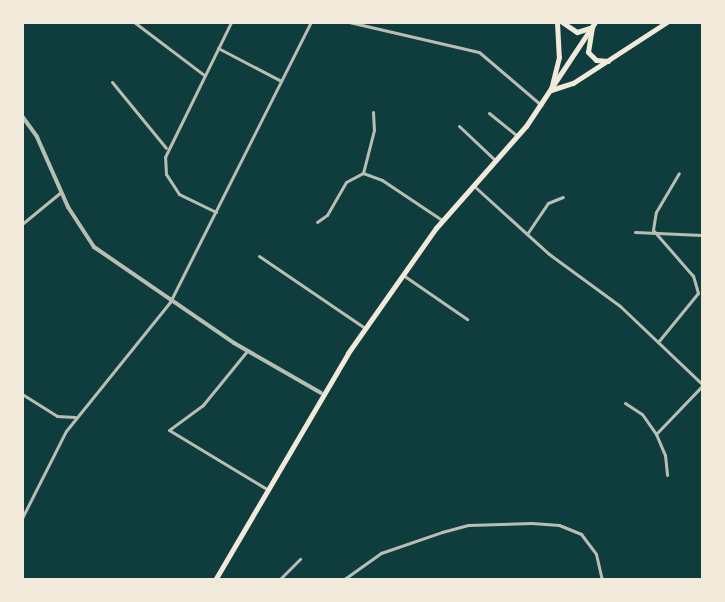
<!DOCTYPE html>
<html>
<head>
<meta charset="utf-8">
<style>
  body { margin:0 }
  #map { position:relative; width:725px; height:602px; overflow:hidden; background:#0f3d3e; font-family:"Alegreya Sans",sans-serif }
  div>[style] { position:absolute }
  [style*='--x'] { left:calc(var(--x)*1px); top:calc(var(--y)*1px); width:calc(var(--w)*1px); rotate:calc(var(--a)*1deg) }
  .minor>* { height:3px; margin:-1.5px; padding:0 1.5px; transform-origin:1.5px; border-radius:1.5px; background:#b8beb3 }
  .tertiary>* { height:4px; margin:-2px; padding:0 2px; transform-origin:2px; border-radius:2px; background:#b8beb3 }
  .primary>* { height:5px; margin:-2.5px; padding:0 2.5px; transform-origin:2.5px; border-radius:2.5px; background:#f1e9da }
  .trunk>* { height:5px; margin:-2.5px; padding:0 2.5px; transform-origin:2.5px; border-radius:2.5px; background:#f1e9da }
  span { translate:-50% -50%; white-space:nowrap; text-align:center; line-height:1.15; -webkit-text-stroke:5px #f1e9da; paint-order:stroke }
  .frame { position:absolute; inset:0; border:24px solid #f1e9da; pointer-events:none }
</style>
</head>
<body>
<div id="map">
  <div class="minor">
    <div style="--x:134;--y:22;--w:88;--a:37.1"></div>
    <div style="--x:349;--y:22;--w:133;--a:13"></div>
    <div style="--x:479;--y:52;--w:82;--a:40.5"></div>
    <div style="--x:218;--y:48;--w:71;--a:27.6"></div>
    <div style="--x:112;--y:82;--w:85;--a:50.7"></div>
    <div style="--x:373;--y:112;--w:18;--a:87"></div>
    <div style="--x:374;--y:130;--w:44;--a:104.3"></div>
    <div style="--x:363;--y:173;--w:20;--a:20"></div>
    <div style="--x:382;--y:180;--w:72;--a:33.7"></div>
    <div style="--x:489;--y:113;--w:36;--a:39"></div>
    <div style="--x:459;--y:126;--w:50;--a:43.4"></div>
    <div style="--x:474;--y:186;--w:101;--a:42.2"></div>
    <div style="--x:549;--y:254;--w:88;--a:36.2"></div>
    <div style="--x:620;--y:306;--w:113;--a:43.6"></div>
    <div style="--x:216;--y:212;--w:41;--a:-154.1"></div>
    <div style="--x:179;--y:194;--w:24;--a:-123"></div>
    <div style="--x:166;--y:174;--w:17;--a:-93"></div>
    <div style="--x:165;--y:157;--w:150;--a:-63.9"></div>
    <div style="--x:317;--y:222;--w:12;--a:-35"></div>
    <div style="--x:327;--y:215;--w:38;--a:-60"></div>
    <div style="--x:346;--y:182;--w:19;--a:-28"></div>
    <div style="--x:22;--y:224;--w:50;--a:-39.4"></div>
    <div style="--x:635;--y:232;--w:67;--a:2.6"></div>
    <div style="--x:527;--y:234;--w:37;--a:-56"></div>
    <div style="--x:548;--y:203;--w:16;--a:-22"></div>
    <div style="--x:259;--y:256;--w:128;--a:34.2"></div>
    <div style="--x:403;--y:275;--w:78;--a:34.5"></div>
    <div style="--x:658;--y:342;--w:63;--a:-50.8"></div>
    <div style="--x:698;--y:293;--w:18;--a:-106"></div>
    <div style="--x:693;--y:276;--w:61;--a:-131"></div>
    <div style="--x:653;--y:230;--w:18;--a:-81"></div>
    <div style="--x:656;--y:212;--w:45;--a:-59.5"></div>
    <div style="--x:247;--y:351;--w:70;--a:129.2"></div>
    <div style="--x:203;--y:405;--w:42;--a:143.7"></div>
    <div style="--x:169;--y:430;--w:112;--a:31.1"></div>
    <div style="--x:22;--y:394;--w:41;--a:32.2"></div>
    <div style="--x:57;--y:416;--w:18;--a:3"></div>
    <div style="--x:625;--y:403;--w:20;--a:33"></div>
    <div style="--x:642;--y:414;--w:24;--a:55"></div>
    <div style="--x:656;--y:434;--w:23;--a:67"></div>
    <div style="--x:665;--y:455;--w:20;--a:84"></div>
    <div style="--x:656;--y:434;--w:66;--a:-46.2"></div>
    <div style="--x:22;--y:518;--w:97;--a:-63.2"></div>
    <div style="--x:66;--y:431;--w:166;--a:-51.1"></div>
    <div style="--x:170;--y:302;--w:313;--a:-63.3"></div>
    <div style="--x:279;--y:580;--w:30;--a:-45"></div>
    <div style="--x:343;--y:580;--w:47;--a:-35.4"></div>
    <div style="--x:381;--y:553;--w:65;--a:-19"></div>
    <div style="--x:442;--y:532;--w:27;--a:-15"></div>
    <div style="--x:468;--y:525;--w:64;--a:-1.8"></div>
    <div style="--x:532;--y:523;--w:27;--a:4"></div>
    <div style="--x:559;--y:525;--w:24;--a:22"></div>
    <div style="--x:581;--y:534;--w:25;--a:53"></div>
    <div style="--x:596;--y:554;--w:27;--a:77"></div>
  </div>
  <div class="tertiary">
    <div style="--x:22;--y:116;--w:26;--a:54"></div>
    <div style="--x:37;--y:137;--w:77;--a:66.1"></div>
    <div style="--x:68;--y:207;--w:48;--a:57"></div>
    <div style="--x:94;--y:247;--w:170;--a:34.4"></div>
    <div style="--x:234;--y:343;--w:100;--a:29.9"></div>
  </div>
  <div class="primary">
    <div style="--x:215;--y:580;--w:263;--a:-59.6"></div>
    <div style="--x:348;--y:353;--w:153;--a:-54.9"></div>
    <div style="--x:436;--y:228;--w:136;--a:-48.6"></div>
    <div style="--x:526;--y:126;--w:125;--a:-56.4"></div>
  </div>
  <div class="trunk">
    <div style="--x:557;--y:22;--w:35;--a:87"></div>
    <div style="--x:559;--y:57;--w:34;--a:104"></div>
    <div style="--x:551;--y:90;--w:23;--a:-18"></div>
    <div style="--x:573;--y:83;--w:112;--a:-33"></div>
    <div style="--x:562;--y:22;--w:18;--a:34"></div>
    <div style="--x:577;--y:32;--w:16;--a:-18"></div>
    <div style="--x:592;--y:27;--w:25;--a:99"></div>
    <div style="--x:588;--y:52;--w:11;--a:45"></div>
    <div style="--x:596;--y:60;--w:12;--a:5"></div>
  </div>
  <div class="frame"></div>
</div>
</body>
</html>
